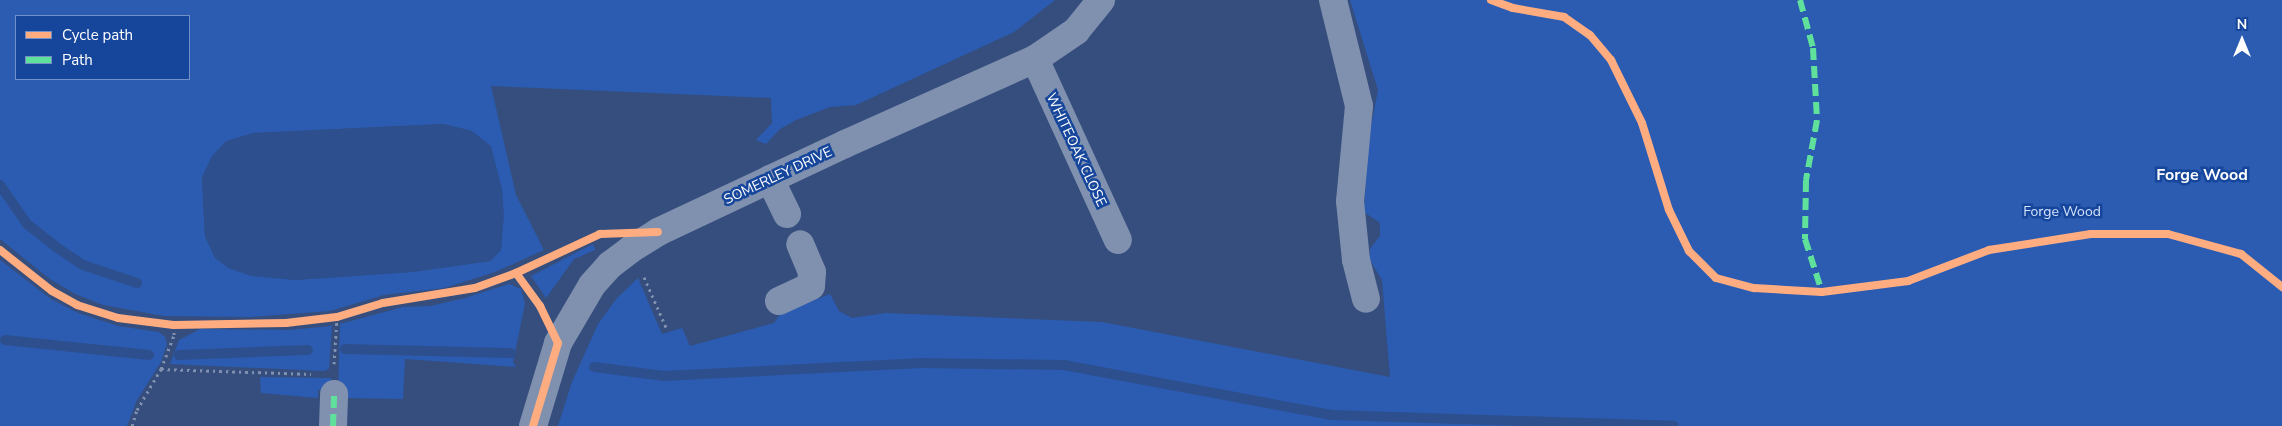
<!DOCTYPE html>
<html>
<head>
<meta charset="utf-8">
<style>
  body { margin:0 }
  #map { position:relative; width:2282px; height:426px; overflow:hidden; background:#354e7d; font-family:"Nunito Sans",sans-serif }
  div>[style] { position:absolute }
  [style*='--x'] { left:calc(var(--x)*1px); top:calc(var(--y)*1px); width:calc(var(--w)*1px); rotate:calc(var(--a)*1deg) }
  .green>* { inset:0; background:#2b5cb2 }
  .water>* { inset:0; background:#2e4f8e }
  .stream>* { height:10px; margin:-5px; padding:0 5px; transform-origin:5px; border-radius:5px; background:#2e4f8e }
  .path>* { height:3px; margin-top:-1.5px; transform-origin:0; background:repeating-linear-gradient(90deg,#8090af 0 2.5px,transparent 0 6.5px) }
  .minor>* { height:28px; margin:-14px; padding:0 14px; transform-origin:14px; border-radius:14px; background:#8090af }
  .quiet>* { height:6px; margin-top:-3px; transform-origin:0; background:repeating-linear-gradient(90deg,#60e19b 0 12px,transparent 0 18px) }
  .cycleway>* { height:8px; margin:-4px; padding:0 4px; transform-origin:4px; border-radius:4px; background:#ffac80 }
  span { translate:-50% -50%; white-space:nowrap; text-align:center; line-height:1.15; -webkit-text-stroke:5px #16469c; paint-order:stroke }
  .street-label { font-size:14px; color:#fff }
  .park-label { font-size:14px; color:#d5e3fd }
  .quarter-label { font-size:16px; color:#fff; font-weight:700 }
  .legend { position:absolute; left:15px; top:15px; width:175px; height:65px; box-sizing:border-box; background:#16469c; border:1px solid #7390c4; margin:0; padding:6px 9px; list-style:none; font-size:15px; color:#fff }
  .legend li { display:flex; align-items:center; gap:10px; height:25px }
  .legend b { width:25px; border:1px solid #7390c4 }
  .north { position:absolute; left:2217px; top:15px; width:50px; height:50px; -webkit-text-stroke:4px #16469c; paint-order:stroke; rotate:0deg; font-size:14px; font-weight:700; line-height:20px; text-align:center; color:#fff }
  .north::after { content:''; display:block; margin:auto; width:18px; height:22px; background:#fff; clip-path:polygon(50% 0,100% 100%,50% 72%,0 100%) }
</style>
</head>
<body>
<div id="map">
  <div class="green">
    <div style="clip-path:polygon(evenodd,0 0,1055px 0,1014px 32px,856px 105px,830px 107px,796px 120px,780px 129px,766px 144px,756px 140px,772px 123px,771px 98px,491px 86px,516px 195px,544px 250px,495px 272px,444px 288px,384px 295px,330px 311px,251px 317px,164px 316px,103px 305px,75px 294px,50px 279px,0 239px,0 0,16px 16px,189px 16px,189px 79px,16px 79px,16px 16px,0 0,443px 124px,472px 131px,502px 189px,501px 250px,490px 261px,412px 272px,294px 280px,205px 237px,202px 177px,253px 133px,443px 124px)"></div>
    <div style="clip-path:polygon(1350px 0,2282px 0,2282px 426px,558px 426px,572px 382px,598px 324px,617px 298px,638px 278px,662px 334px,682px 328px,690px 346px,774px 323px,780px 314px,830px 294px,839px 311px,852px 318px,886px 313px,1102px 322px,1390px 377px,1382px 280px,1370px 260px,1370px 249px,1380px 236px,1380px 223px,1364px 212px,1368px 142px,1378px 90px)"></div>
    <div style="clip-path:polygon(593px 244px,595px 250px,574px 259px,546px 298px,531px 276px)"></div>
    <div style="clip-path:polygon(0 260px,51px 299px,78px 313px,118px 326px,159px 332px,165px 337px,167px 344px,161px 362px,137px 400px,127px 426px,0 426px)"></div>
    <div style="clip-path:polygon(509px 284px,521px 289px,525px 304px,513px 362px,516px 367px,405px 359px,403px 399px,348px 398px,348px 392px,338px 392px,340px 324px,403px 307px,430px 306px,465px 298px)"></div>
    <div style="clip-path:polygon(332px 326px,329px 369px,324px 371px,170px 364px,179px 340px,200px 329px,288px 330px)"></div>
    <div style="clip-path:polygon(260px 377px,331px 378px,331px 391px,318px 390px,318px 398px,261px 393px)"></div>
  </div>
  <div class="water">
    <div style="clip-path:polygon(443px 124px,472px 131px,491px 146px,502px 189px,504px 216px,501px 250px,490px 261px,412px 272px,294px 280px,251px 276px,228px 268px,215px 258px,205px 237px,202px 177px,212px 156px,226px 141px,253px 133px)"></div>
  </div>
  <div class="stream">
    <div style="--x:0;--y:185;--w:47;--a:55.3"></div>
    <div style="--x:27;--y:224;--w:37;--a:38"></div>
    <div style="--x:56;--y:247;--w:32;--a:34"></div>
    <div style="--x:83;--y:265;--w:57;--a:18.4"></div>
    <div style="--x:5;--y:340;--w:145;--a:5.9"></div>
    <div style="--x:345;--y:349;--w:166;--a:1.4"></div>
    <div style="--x:179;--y:355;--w:129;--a:-2.2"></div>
    <div style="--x:594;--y:367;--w:71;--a:7.3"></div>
    <div style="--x:664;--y:376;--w:254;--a:-2.9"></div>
    <div style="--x:918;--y:363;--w:146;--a:0.8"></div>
    <div style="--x:1064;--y:365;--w:272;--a:10.6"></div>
    <div style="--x:1331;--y:415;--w:343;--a:1.8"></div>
  </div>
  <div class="path">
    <div style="--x:644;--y:277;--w:55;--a:66.3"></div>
    <div style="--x:334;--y:364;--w:47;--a:-86.3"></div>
    <div style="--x:161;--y:369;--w:36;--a:-69"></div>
    <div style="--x:174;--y:335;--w:10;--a:-90"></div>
    <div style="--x:132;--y:426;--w:17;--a:-73"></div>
    <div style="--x:137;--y:410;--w:48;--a:-59.7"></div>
    <div style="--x:161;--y:369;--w:150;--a:1.9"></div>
  </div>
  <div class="minor">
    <div style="--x:1333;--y:0;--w:109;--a:76.2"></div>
    <div style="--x:1359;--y:106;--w:95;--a:95.4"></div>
    <div style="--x:1350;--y:201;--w:59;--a:84.2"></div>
    <div style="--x:1356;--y:260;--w:40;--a:75.6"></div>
    <div style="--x:1035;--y:59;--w:199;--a:65.4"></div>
    <div style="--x:770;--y:179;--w:39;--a:64"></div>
    <div style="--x:779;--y:301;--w:35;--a:-25"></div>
    <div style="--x:811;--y:286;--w:14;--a:-86"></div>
    <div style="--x:812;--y:272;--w:30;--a:-113"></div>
    <div style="--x:333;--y:426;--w:32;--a:-88"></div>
    <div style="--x:533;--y:426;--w:87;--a:-73.2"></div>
    <div style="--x:558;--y:343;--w:67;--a:-59.6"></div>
    <div style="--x:592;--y:285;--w:27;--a:-48"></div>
    <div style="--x:610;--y:265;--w:26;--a:-37"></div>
    <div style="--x:631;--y:249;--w:32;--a:-32"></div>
    <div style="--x:658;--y:232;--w:207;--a:-25.2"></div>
    <div style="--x:845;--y:144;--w:208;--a:-24.1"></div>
    <div style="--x:1035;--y:59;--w:50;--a:-34.3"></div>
    <div style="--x:1076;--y:31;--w:40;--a:-51"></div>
  </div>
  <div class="quiet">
    <div style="--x:1800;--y:0;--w:50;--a:74.8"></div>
    <div style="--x:1813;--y:48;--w:72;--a:86.8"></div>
    <div style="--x:1817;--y:120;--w:61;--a:100.4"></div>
    <div style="--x:1806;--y:180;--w:59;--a:91"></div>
    <div style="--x:1805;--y:239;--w:56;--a:72.2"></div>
    <div style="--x:333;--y:426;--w:32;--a:-88"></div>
  </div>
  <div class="cycleway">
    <div style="--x:1491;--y:0;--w:23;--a:20"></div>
    <div style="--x:1513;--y:8;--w:52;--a:10"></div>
    <div style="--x:1564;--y:17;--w:32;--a:35"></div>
    <div style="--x:1590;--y:35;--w:33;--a:50"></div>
    <div style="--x:1611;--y:60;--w:70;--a:63.8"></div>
    <div style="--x:1642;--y:123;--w:91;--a:72.8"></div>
    <div style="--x:1669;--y:210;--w:46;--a:64"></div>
    <div style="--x:1689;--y:251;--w:38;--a:45"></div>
    <div style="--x:1716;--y:278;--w:39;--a:15"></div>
    <div style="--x:1754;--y:288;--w:68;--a:3.4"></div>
    <div style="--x:1822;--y:292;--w:87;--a:-7.3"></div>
    <div style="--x:1908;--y:281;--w:87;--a:-20.9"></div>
    <div style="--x:1989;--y:250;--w:103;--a:-8.9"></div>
    <div style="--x:2091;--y:234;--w:77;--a:0"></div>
    <div style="--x:2168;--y:234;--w:76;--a:15.3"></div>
    <div style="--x:2241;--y:254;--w:53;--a:38.8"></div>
    <div style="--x:0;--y:250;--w:66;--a:38.3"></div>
    <div style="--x:52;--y:291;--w:29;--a:29"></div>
    <div style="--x:77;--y:305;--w:43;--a:17.6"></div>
    <div style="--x:118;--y:318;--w:56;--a:7.1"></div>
    <div style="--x:174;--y:325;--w:112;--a:-1"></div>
    <div style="--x:286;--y:323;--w:51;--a:-6.7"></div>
    <div style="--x:337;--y:317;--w:48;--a:-16.9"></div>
    <div style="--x:383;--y:303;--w:93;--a:-9.3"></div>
    <div style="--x:475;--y:288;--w:44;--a:-20.1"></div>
    <div style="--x:516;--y:273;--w:93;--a:-24.9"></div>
    <div style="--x:600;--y:234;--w:58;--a:-2"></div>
    <div style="--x:516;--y:273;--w:41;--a:54"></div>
    <div style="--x:540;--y:306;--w:41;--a:64.1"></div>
    <div style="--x:558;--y:343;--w:87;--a:106.8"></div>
  </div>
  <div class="street-label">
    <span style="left:1076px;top:150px;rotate:65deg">WHITEOAK CLOSE</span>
    <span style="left:778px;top:176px;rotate:-25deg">SOMERLEY DRIVE</span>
  </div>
  <div class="park-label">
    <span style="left:2062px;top:212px">Forge Wood</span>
  </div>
  <div class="quarter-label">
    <span style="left:2202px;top:175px">Forge Wood</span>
  </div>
  <ul class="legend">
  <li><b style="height:6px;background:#ffac80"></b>Cycle path</li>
  <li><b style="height:6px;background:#60e19b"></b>Path</li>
  </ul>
  <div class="north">N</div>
</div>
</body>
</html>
